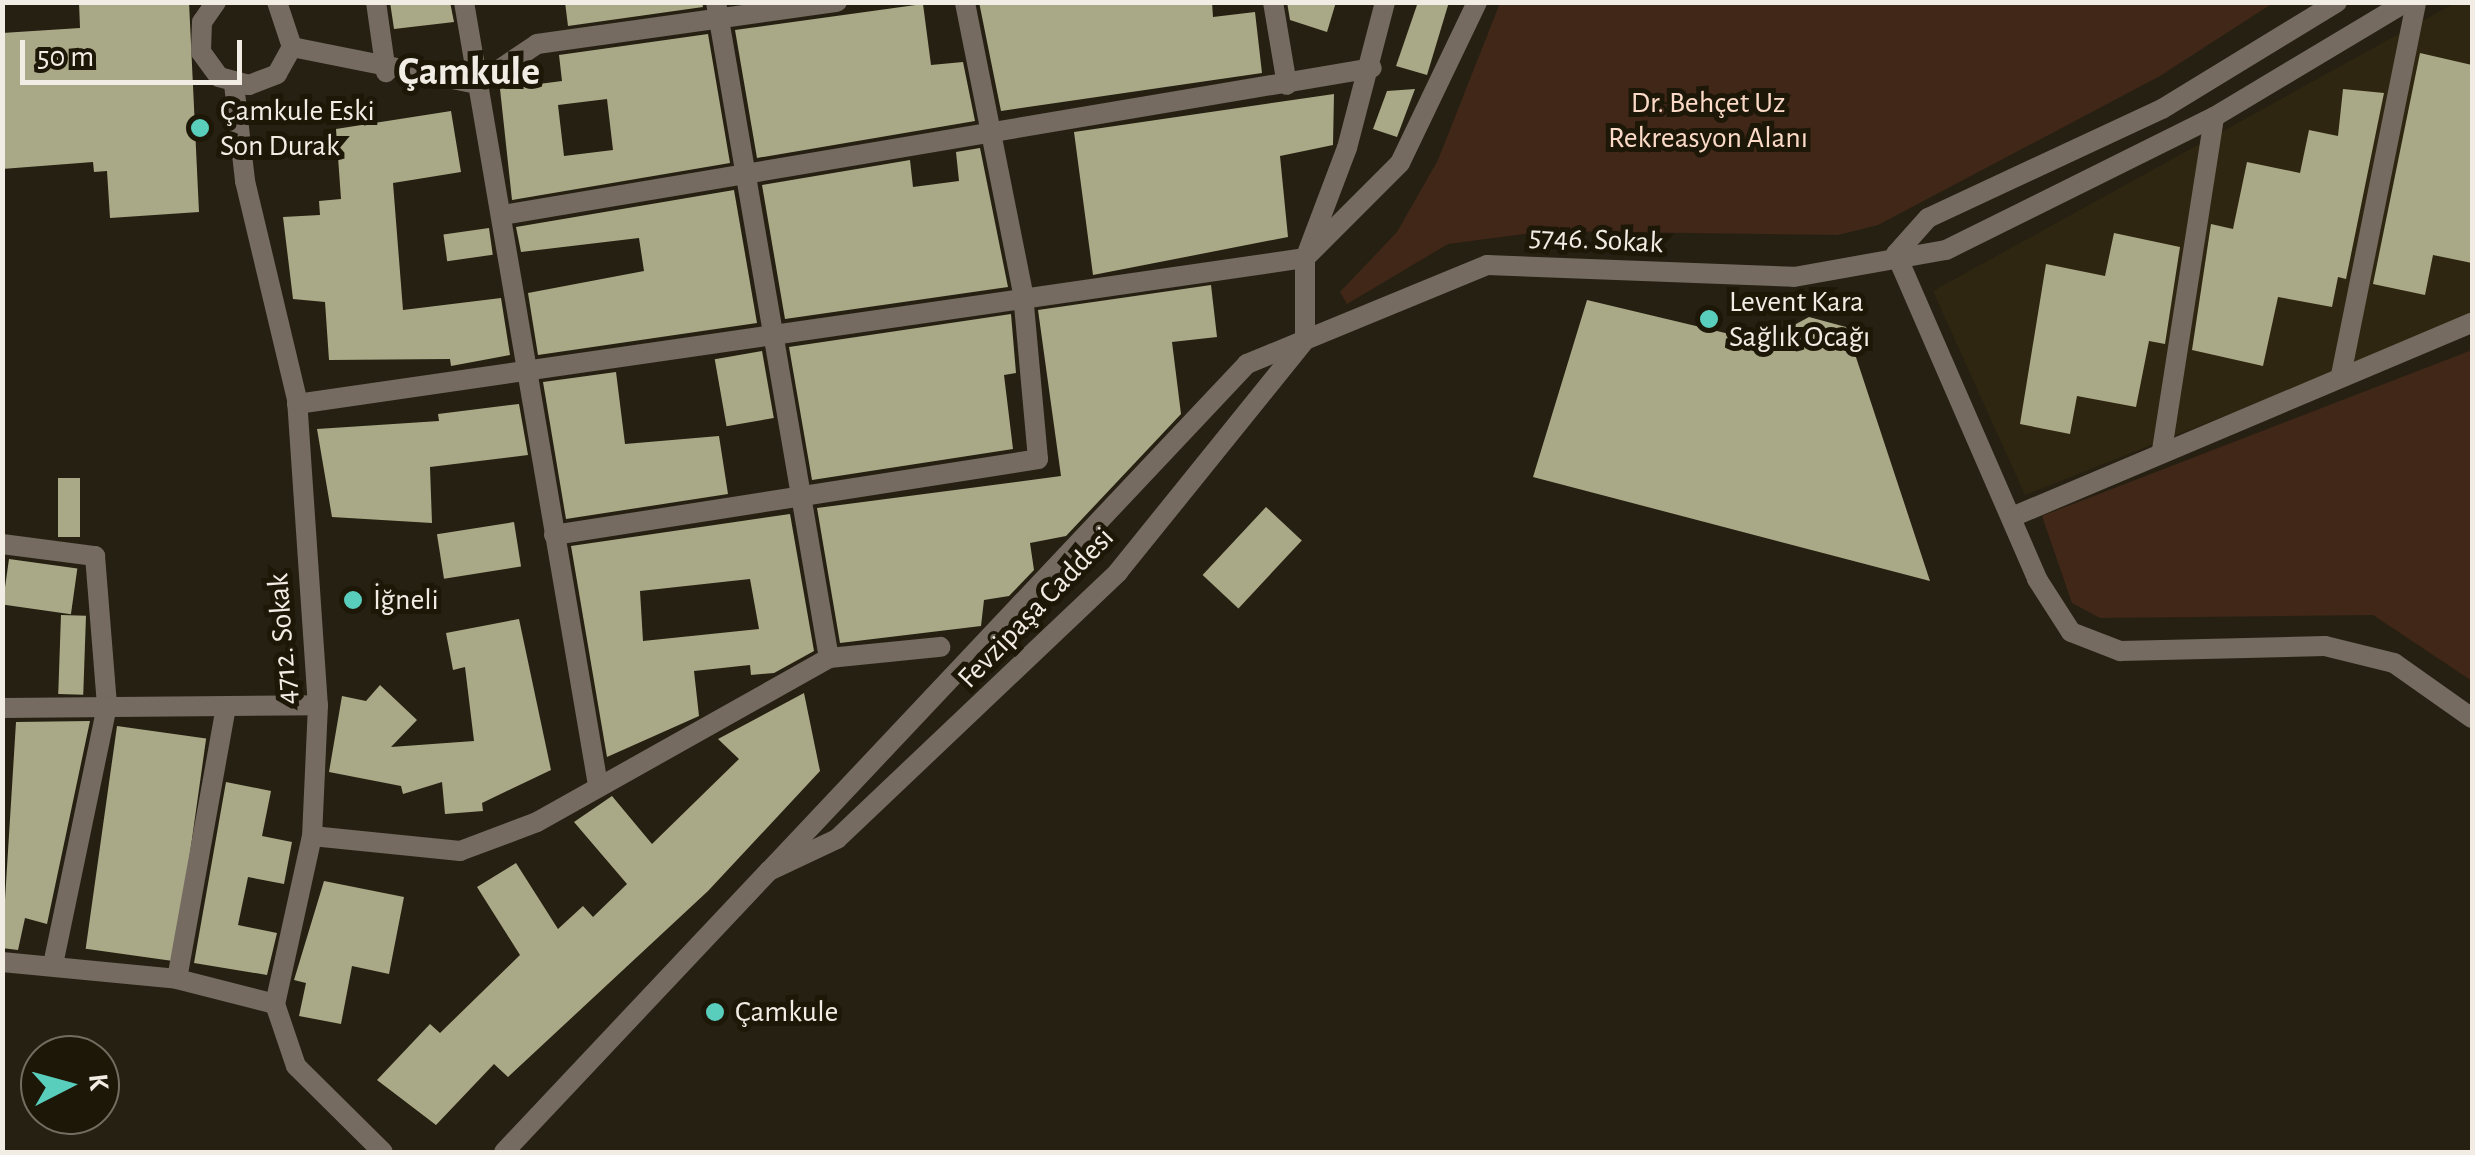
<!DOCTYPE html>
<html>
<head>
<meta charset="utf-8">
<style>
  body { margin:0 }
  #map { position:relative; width:2475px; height:1155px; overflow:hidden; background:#262012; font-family:"Alegreya Sans",sans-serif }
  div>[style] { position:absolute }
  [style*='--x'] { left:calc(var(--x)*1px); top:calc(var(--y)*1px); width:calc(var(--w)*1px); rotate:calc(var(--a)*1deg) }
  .built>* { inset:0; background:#2f2611 }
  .green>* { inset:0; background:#402718 }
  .building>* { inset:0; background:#a9a987; transform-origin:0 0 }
  .minor>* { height:20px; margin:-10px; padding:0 10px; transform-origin:10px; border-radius:10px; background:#756b60 }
  .tertiary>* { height:20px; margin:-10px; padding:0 10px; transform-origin:10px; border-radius:10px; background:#756b60 }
  .dots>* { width:28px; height:28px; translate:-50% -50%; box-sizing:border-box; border:5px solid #1d1708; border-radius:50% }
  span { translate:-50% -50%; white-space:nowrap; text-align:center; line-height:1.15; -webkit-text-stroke:10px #1d1708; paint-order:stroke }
  .park-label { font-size:30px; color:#fcdac7 }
  .poi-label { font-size:30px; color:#f1ede4 }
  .left { translate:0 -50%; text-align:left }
  .street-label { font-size:30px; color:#f1ede4 }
  .district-label { font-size:40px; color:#f1ede4; font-weight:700 }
  .frame { position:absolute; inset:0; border:5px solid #f1ede4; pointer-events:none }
  .north { position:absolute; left:20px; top:1035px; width:100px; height:100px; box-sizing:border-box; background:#1d1708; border:2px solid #726d60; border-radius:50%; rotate:84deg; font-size:28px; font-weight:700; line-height:40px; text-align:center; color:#f1ede4 }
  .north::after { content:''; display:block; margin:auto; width:35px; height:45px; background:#5acebd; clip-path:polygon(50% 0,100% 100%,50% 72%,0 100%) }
  .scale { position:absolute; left:20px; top:40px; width:222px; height:45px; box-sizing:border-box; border:5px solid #f1ede4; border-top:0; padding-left:12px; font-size:30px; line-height:35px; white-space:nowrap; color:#f1ede4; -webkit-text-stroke:8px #1d1708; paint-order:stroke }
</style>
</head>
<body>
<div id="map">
  <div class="built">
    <div style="clip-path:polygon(2455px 3px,2472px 3px,2472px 318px,2025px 495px,1933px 291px)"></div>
  </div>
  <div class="green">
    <div style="clip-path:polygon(1500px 3px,1500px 2px,2273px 3px,2160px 76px,1878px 225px,1838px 235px,1548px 231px,1448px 244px,1347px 304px,1340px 292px,1397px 232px,1438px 160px)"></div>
    <div style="clip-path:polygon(2472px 350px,2472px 681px,2373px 615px,2100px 618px,2072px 603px,2042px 516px)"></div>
  </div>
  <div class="building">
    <div style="clip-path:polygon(79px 2px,189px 2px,199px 212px,110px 218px,107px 171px,94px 172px,93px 162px,2px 169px,2px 33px,80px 28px)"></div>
    <div style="clip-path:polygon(390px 2px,450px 2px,454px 22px,394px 29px)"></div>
    <div style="clip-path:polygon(565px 2px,702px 2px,703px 7px,568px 26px)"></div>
    <div style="clip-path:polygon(979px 2px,1212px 2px,1213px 17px,1255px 12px,1262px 73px,1001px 111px)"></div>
    <div style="clip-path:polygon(1287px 2px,1336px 2px,1327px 32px,1290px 20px)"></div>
    <div style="clip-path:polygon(1418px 2px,1449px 2px,1427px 75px,1396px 66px)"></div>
    <div style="clip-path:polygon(923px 4px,931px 65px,963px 62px,975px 121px,757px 158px,735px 30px)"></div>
    <div style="clip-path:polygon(evenodd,708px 34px,730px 163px,512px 200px,500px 89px,562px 81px,559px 55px,708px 34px,607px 99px,613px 150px,564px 156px,558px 105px,607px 99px)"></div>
    <div style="clip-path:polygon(2420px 53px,2472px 65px,2472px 263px,2433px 255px,2425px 295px,2373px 284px)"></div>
    <div style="clip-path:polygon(1415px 89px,1397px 137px,1373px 129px,1387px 91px)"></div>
    <div style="clip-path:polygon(2343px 89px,2384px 93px,2346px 279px,2338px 277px,2332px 307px,2278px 297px,2263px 366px,2192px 350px,2211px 224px,2233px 229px,2247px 162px,2300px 173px,2309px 130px,2338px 136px)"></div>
    <div style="clip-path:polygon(1334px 94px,1333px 145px,1280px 156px,1288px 237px,1093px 275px,1074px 132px)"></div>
    <div style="clip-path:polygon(451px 111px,461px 172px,393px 183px,403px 310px,501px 298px,510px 355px,451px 366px,450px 359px,329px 360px,325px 302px,293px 299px,283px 217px,320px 215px,319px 201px,341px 199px,336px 129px)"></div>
    <div style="clip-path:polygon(980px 148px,1008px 287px,785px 319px,762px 185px,910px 160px,913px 187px,959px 181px,956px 152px)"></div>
    <div style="clip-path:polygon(734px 190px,757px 323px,538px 355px,528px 293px,644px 271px,639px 238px,521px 252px,516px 227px)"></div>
    <div style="left:489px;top:228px;width:27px;height:46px;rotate:82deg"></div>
    <div style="clip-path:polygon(2114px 233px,2180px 247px,2165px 344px,2149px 341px,2136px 407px,2077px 396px,2070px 434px,2020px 424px,2046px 264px,2105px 276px)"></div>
    <div style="clip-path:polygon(1211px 285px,1217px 337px,1172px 342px,1181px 414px,1066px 536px,1030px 543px,1034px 570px,1009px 596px,984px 600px,981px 626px,840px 643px,817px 508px,1061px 476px,1038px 310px)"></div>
    <div style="clip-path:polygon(1587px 300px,1763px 342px,1809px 317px,1846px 327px,1930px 581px,1533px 477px)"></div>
    <div style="clip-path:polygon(1011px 314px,1016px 373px,1004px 375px,1013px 449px,812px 480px,789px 347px)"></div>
    <div style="left:762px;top:351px;width:68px;height:48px;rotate:80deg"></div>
    <div style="clip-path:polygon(616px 372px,625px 444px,719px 436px,728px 494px,566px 519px,543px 382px)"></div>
    <div style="clip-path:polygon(519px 404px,528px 455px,430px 467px,432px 523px,332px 517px,317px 429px,439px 421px,438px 414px)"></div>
    <div style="left:58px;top:478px;width:22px;height:59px"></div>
    <div style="left:1266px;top:507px;width:49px;height:93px;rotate:43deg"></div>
    <div style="clip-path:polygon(evenodd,790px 514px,814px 651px,774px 673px,751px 675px,750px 665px,694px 671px,699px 716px,607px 757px,571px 546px,790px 514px,750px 579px,759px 629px,643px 641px,640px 591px,750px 579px)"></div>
    <div style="left:514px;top:522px;width:45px;height:78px;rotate:81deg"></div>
    <div style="left:9px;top:559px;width:69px;height:46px;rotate:8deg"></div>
    <div style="left:61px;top:615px;width:25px;height:79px;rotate:2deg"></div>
    <div style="clip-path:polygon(519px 619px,551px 770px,482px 803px,483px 811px,445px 814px,442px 782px,403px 794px,401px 786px,329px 772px,342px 696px,366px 701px,380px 685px,417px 720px,391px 747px,474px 741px,465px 667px,453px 670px,446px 633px)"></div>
    <div style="clip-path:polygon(804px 693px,820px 771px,708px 891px,508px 1077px,494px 1064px,436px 1125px,377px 1080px,430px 1024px,440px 1033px,520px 955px,477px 887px,516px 863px,558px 929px,583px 906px,593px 917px,627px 884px,574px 822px,612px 796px,652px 844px,739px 759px,718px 739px)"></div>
    <div style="clip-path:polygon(90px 721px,47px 924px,25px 918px,18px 950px,2px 948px,16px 722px)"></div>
    <div style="left:117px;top:726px;width:90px;height:225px;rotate:8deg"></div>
    <div style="clip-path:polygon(226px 782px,271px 791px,262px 836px,292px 842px,284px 884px,248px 877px,238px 925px,277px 933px,267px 975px,194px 963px)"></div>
    <div style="clip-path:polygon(324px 881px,404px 897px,389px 974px,352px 966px,341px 1024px,299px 1016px,306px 983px,294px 980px)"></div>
  </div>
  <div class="minor">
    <div style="--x:376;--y:2;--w:71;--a:81.9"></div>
    <div style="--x:464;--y:2;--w:794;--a:80.29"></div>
    <div style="--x:716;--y:2;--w:666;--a:80.23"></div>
    <div style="--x:829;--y:658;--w:112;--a:-5.7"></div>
    <div style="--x:1273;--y:2;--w:84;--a:80.4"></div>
    <div style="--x:292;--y:47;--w:190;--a:11.3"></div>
    <div style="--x:478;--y:84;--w:71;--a:-34.1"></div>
    <div style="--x:537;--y:44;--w:303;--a:-8"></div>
    <div style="--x:503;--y:215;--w:881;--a:-9.6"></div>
    <div style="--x:1896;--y:254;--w:354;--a:66.5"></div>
    <div style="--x:2037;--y:579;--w:63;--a:57.3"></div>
    <div style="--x:2071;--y:632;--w:53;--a:21.2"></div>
    <div style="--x:2120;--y:651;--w:205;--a:-1.4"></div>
    <div style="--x:2325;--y:646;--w:71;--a:13.8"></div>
    <div style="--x:2394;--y:663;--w:95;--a:35.2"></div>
    <div style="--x:1896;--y:254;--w:48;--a:-48.4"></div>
    <div style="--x:1928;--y:218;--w:258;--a:-25"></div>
    <div style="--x:2162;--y:109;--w:205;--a:-31.4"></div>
    <div style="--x:1305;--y:340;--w:197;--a:-22.4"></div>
    <div style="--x:1487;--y:265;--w:307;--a:2.2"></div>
    <div style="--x:1794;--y:277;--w:154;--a:-10.1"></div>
    <div style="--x:1946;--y:250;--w:299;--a:-26.4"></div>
    <div style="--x:2214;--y:117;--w:224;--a:-30.9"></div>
    <div style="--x:2341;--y:375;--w:380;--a:-78.6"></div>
    <div style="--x:297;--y:404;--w:1019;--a:-8.24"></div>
    <div style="--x:2162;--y:450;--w:337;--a:-81.1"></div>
    <div style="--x:2012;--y:517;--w:499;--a:-22.9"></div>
    <div style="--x:554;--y:535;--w:490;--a:-8.9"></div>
    <div style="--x:1038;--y:459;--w:167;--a:-95.2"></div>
    <div style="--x:1023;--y:293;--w:297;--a:-101.3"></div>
    <div style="--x:2;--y:544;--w:94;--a:7.4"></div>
    <div style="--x:95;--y:556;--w:150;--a:85.4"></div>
    <div style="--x:107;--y:706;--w:264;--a:101.8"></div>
    <div style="--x:2;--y:708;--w:316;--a:-0.5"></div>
    <div style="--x:312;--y:836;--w:149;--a:5.8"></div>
    <div style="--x:460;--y:851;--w:82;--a:-20.6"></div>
    <div style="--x:537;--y:822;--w:335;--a:-29.3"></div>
    <div style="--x:2;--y:962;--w:176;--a:5.5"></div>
    <div style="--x:177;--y:979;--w:101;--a:14.3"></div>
    <div style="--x:177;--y:979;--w:277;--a:-79.8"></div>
  </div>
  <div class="tertiary">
    <div style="--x:216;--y:2;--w:24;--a:125"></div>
    <div style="--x:202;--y:22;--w:30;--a:92"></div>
    <div style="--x:201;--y:52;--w:31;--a:54"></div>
    <div style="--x:219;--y:77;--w:31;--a:15"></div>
    <div style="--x:249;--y:85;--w:30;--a:-21"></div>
    <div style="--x:277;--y:74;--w:31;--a:-61"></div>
    <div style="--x:292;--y:47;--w:47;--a:-108.4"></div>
    <div style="--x:234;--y:84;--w:98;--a:83.5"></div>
    <div style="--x:245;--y:181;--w:224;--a:76.6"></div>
    <div style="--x:297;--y:399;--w:307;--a:86.1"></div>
    <div style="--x:318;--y:705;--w:131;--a:92.6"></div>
    <div style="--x:312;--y:836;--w:172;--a:102.4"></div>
    <div style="--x:275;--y:1004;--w:65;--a:71.3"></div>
    <div style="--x:296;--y:1066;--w:122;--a:44.7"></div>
    <div style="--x:1308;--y:251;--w:110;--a:-69.3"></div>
    <div style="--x:1347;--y:148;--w:151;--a:-75.4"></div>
    <div style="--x:1305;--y:340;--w:63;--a:157.5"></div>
    <div style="--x:1247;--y:364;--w:697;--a:133.31"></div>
    <div style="--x:769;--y:871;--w:75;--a:-25.2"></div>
    <div style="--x:837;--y:839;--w:388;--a:-43.5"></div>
    <div style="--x:1118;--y:572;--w:298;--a:-51.1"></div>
    <div style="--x:1305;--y:340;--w:82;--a:-90"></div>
    <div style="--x:1305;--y:258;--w:134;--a:-45"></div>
    <div style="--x:1400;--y:163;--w:178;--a:-64.4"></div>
    <div style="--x:504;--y:1152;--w:386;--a:-46.7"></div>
  </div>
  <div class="dots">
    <div style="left:200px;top:128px;background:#5acebd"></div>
    <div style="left:1709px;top:319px;background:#5acebd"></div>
    <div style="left:353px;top:600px;background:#5acebd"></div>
    <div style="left:715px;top:1012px;background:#5acebd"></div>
  </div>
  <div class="park-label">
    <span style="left:1708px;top:120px">Dr. Behçet Uz<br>Rekreasyon Alanı</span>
  </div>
  <div class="poi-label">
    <span class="left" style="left:220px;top:128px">Çamkule Eski<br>Son Durak</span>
    <span class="left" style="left:1729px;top:319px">Levent Kara<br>Sağlık Ocağı</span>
    <span class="left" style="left:373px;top:600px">İğneli</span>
    <span class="left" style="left:735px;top:1012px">Çamkule</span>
  </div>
  <div class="street-label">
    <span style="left:1596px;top:240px;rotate:3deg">5746. Sokak</span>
    <span style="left:1036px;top:608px;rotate:-46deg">Fevzipaşa Caddesi</span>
    <span style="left:283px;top:639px;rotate:-94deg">4712. Sokak</span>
  </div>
  <div class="district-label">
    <span style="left:469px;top:72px">Çamkule</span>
  </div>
  <div class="frame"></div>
  <div class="north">K</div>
  <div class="scale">50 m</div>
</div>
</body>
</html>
